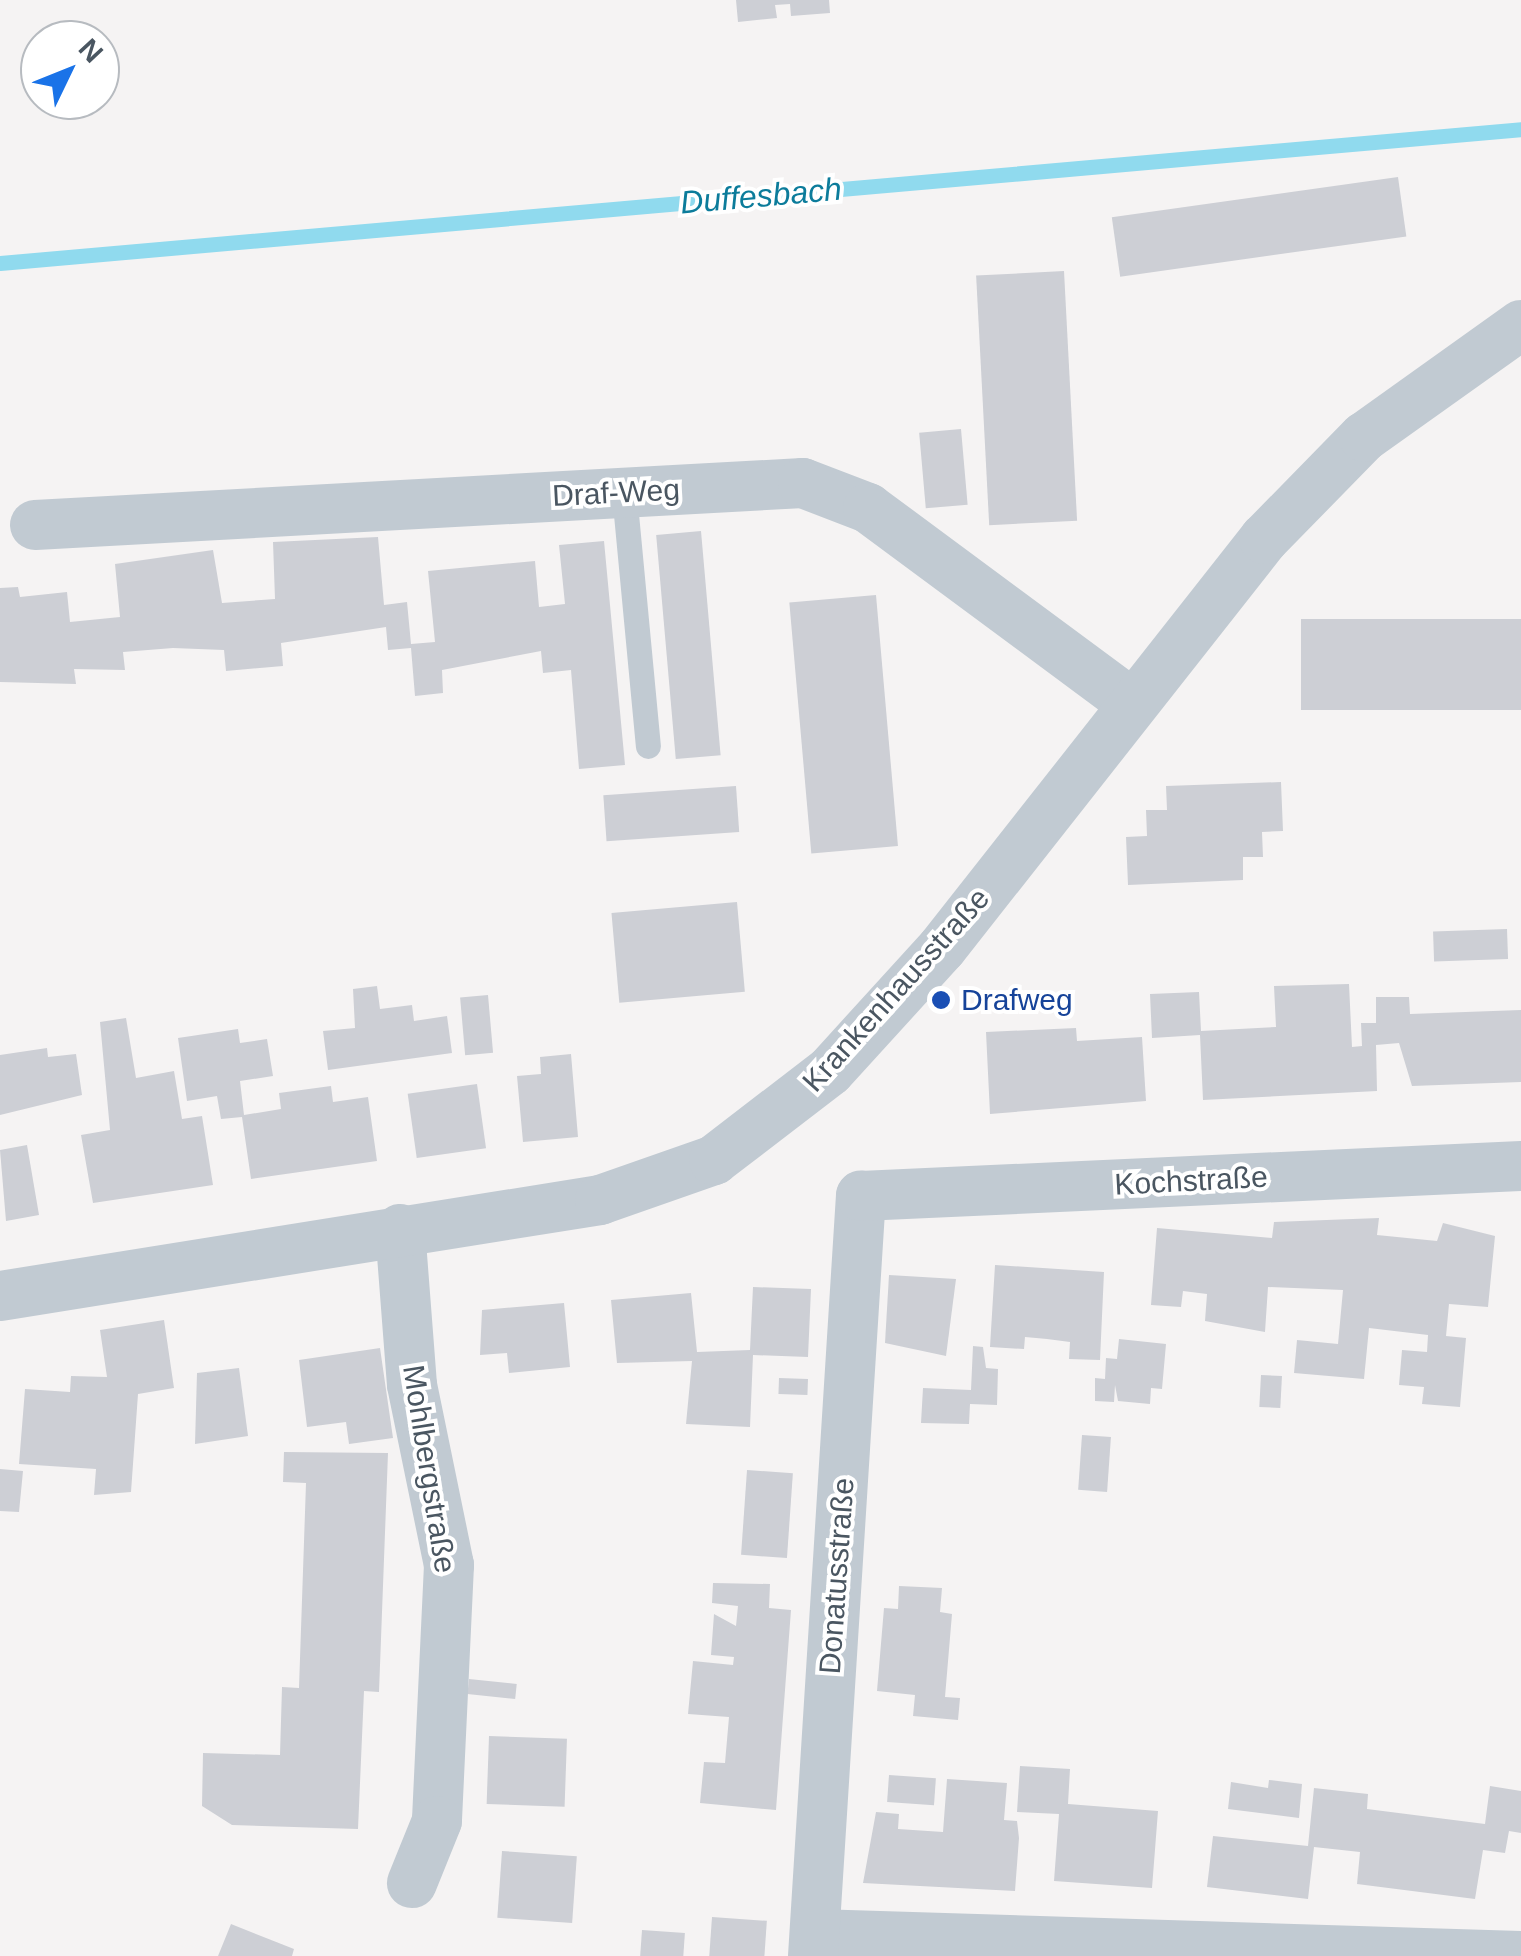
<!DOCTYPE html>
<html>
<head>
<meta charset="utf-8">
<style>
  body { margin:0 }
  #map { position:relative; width:1521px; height:1956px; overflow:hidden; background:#f5f3f3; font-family:Helvetica,sans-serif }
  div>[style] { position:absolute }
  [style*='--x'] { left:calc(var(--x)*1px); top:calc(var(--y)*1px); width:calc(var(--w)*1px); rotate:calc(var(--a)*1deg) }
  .stream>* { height:15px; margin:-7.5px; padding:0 7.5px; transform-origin:7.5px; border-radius:7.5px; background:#90daee }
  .building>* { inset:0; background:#cdcfd5; transform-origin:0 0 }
  .lane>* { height:25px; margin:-12.5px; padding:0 12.5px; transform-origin:12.5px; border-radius:12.5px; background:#c1cad2 }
  .street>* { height:50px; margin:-25px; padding:0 25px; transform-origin:25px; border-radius:25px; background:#c1cad2 }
  .dots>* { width:28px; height:28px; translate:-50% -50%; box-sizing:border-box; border:5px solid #fff; border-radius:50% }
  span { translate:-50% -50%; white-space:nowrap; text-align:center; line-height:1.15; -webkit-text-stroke:8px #fff; paint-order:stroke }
  .street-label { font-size:30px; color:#4a5661 }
  .transit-label { font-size:30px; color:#164399 }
  .left { translate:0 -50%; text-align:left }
  .water-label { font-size:32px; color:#0c7c9b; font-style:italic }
  .north { position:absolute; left:20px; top:20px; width:100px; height:100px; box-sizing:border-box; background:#fff; border:2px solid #b7bbc0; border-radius:50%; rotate:47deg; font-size:28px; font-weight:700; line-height:40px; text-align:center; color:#4a5661 }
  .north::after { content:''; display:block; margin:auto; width:35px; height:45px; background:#1a73e8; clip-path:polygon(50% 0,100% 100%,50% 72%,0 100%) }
</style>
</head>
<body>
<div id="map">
  <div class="stream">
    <div style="--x:0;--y:263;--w:1527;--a:-5.03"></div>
  </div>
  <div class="building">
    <div style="clip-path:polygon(736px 0,829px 0,830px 13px,791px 16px,790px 4px,775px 5px,777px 18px,738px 22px)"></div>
    <div style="left:1398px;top:177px;width:60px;height:289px;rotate:82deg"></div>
    <div style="left:1064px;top:271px;width:250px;height:88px;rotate:87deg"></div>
    <div style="left:961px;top:429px;width:76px;height:42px;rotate:85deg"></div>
    <div style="left:701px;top:531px;width:225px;height:45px;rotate:85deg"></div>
    <div style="clip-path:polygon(378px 537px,384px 605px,407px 602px,411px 644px,435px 642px,428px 571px,535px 561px,539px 607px,565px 604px,559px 545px,604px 541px,625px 765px,579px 769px,571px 670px,543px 673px,541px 651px,442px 670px,443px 693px,415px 696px,411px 648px,388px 650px,386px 627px,281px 643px,283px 666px,226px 671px,224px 650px,173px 648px,123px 652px,125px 670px,74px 669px,76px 684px,0 682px,0 588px,18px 587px,20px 597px,67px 592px,70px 622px,120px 617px,115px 564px,213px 550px,222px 603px,275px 599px,273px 542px)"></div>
    <div style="left:876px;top:595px;width:252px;height:87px;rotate:85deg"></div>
    <div style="left:1521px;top:619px;width:91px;height:220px;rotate:90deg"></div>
    <div style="clip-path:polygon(1281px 782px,1283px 831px,1262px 832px,1263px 857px,1243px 857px,1243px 880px,1128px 885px,1126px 837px,1147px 836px,1146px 810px,1167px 810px,1166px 786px)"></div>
    <div style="left:736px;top:786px;width:46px;height:133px;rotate:86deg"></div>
    <div style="left:737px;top:902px;width:90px;height:126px;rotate:85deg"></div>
    <div style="left:1507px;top:929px;width:30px;height:74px;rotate:88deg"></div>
    <div style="clip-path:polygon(1349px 984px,1352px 1047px,1362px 1046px,1361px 1023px,1376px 1023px,1376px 997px,1409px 997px,1410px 1014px,1521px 1010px,1521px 1082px,1412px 1086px,1399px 1043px,1376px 1045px,1377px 1091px,1203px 1100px,1200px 1035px,1152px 1038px,1150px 994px,1199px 992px,1201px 1031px,1276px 1027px,1274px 986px)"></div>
    <div style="clip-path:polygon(377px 986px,380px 1009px,412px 1005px,414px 1021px,447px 1016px,452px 1053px,328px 1070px,323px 1031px,355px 1028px,353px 989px)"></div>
    <div style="left:488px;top:995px;width:58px;height:28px;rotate:85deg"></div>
    <div style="clip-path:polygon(126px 1018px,136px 1078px,174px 1071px,182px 1119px,202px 1116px,213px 1185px,93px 1203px,81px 1135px,110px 1130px,100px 1022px)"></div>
    <div style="clip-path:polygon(1076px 1028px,1077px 1041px,1142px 1037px,1146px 1101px,990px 1114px,986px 1032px)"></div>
    <div style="clip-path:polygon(238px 1029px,240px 1043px,267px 1039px,273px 1076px,240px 1081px,244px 1115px,281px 1109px,279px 1093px,331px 1086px,333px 1102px,368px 1097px,377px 1161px,251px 1179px,242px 1117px,221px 1119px,217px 1096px,187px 1101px,178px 1038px)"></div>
    <div style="clip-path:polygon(47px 1048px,48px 1057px,76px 1054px,82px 1095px,0 1115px,0 1055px)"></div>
    <div style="clip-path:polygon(571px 1054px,578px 1137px,523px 1142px,517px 1076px,541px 1074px,540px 1057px)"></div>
    <div style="left:477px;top:1084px;width:65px;height:70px;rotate:82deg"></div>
    <div style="clip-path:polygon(27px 1145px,39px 1215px,6px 1221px,0 1150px)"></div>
    <div style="clip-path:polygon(1379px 1218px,1377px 1235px,1437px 1241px,1443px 1223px,1495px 1236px,1488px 1307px,1449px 1304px,1446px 1336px,1466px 1338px,1460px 1407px,1422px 1404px,1424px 1387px,1399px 1385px,1402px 1350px,1427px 1352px,1428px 1335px,1369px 1328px,1364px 1379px,1294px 1373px,1297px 1340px,1338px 1344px,1343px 1290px,1268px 1287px,1265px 1332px,1205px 1321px,1207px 1294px,1183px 1291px,1181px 1307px,1151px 1305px,1157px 1228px,1272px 1238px,1274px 1222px)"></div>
    <div style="clip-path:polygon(995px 1265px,1104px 1272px,1100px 1360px,1069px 1359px,1070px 1342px,1047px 1339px,1025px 1337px,1024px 1349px,990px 1347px)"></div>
    <div style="clip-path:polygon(889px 1275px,956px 1279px,946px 1356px,885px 1343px)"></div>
    <div style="clip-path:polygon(753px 1287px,811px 1289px,808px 1357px,753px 1355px,750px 1427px,686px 1424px,692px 1361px,617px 1363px,611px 1300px,691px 1293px,697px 1352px,750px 1350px)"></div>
    <div style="clip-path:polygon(564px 1303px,570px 1367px,509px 1373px,507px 1353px,480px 1355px,482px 1310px)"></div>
    <div style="clip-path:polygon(164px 1320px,174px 1388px,138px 1394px,131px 1492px,94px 1495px,96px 1469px,19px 1464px,25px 1389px,70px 1392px,71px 1376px,107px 1377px,100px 1330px)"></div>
    <div style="clip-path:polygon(1119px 1339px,1166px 1344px,1162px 1389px,1151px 1388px,1150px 1404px,1118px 1401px,1115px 1385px,1114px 1402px,1095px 1401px,1095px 1378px,1105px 1379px,1106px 1358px,1117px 1359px)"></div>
    <div style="clip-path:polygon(973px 1346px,983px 1347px,986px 1368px,998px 1369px,997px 1405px,970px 1404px,969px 1424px,921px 1423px,923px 1388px,971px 1390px)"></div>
    <div style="clip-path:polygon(380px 1348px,393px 1438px,349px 1444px,346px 1422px,307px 1427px,299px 1360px)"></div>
    <div style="clip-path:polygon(239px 1368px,248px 1436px,195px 1444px,197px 1373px)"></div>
    <div style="left:1261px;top:1375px;width:21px;height:32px;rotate:3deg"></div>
    <div style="left:779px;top:1378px;width:29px;height:16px;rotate:2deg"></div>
    <div style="left:1082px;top:1435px;width:29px;height:55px;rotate:4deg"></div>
    <div style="clip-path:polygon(284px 1452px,388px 1453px,379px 1692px,364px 1691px,358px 1829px,232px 1825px,202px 1806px,203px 1753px,280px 1755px,282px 1687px,299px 1688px,306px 1483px,283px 1482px)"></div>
    <div style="clip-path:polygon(0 1469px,23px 1471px,19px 1512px,0 1511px)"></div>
    <div style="left:747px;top:1470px;width:46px;height:85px;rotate:4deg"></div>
    <div style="clip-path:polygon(713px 1583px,770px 1584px,769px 1608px,791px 1610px,776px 1810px,700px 1803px,704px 1762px,725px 1763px,729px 1717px,688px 1714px,693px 1661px,733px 1665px,734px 1657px,711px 1655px,714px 1614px,736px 1626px,738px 1606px,712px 1603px)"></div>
    <div style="clip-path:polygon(899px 1586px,942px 1588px,940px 1612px,952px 1614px,945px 1697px,960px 1698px,958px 1720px,913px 1716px,915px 1695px,877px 1691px,884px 1608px,898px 1609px)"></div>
    <div style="left:469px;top:1679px;width:48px;height:15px;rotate:6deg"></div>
    <div style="left:489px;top:1736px;width:78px;height:68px;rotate:2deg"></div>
    <div style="clip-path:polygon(1020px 1766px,1070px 1769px,1068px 1804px,1158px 1811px,1152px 1888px,1054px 1881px,1059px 1814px,1017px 1812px)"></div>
    <div style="left:889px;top:1775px;width:47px;height:27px;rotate:4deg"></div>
    <div style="clip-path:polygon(947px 1779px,1007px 1783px,1004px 1820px,1017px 1821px,1019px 1838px,1015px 1891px,863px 1883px,876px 1812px,899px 1814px,898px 1829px,943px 1832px)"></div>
    <div style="clip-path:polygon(1269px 1780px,1302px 1784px,1299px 1818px,1228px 1809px,1231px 1782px,1268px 1788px)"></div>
    <div style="clip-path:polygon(1490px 1786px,1521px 1791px,1521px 1833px,1509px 1831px,1505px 1853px,1483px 1850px,1475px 1899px,1357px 1884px,1360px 1852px,1314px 1847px,1308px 1899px,1207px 1887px,1213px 1836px,1308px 1846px,1314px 1788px,1368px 1794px,1367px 1809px,1485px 1824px)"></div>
    <div style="left:502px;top:1851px;width:75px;height:67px;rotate:4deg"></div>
    <div style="left:712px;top:1917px;width:55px;height:39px;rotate:4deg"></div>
    <div style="clip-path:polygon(231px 1924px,294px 1949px,292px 1956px,218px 1956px)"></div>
    <div style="left:642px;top:1930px;width:43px;height:26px;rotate:4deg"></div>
  </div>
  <div class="lane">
    <div style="--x:624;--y:493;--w:254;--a:84.6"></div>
  </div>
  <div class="street">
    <div style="--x:35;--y:525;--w:769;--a:-3.13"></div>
    <div style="--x:803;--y:483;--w:70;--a:21"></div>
    <div style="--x:868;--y:508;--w:325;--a:36.5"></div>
    <div style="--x:400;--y:1229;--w:156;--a:85.6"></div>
    <div style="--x:412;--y:1385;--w:184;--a:78.4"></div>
    <div style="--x:449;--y:1565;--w:256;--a:92.7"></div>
    <div style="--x:437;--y:1821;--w:67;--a:112"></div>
    <div style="--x:0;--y:1296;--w:608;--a:-9.09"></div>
    <div style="--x:600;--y:1200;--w:121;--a:-19.3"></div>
    <div style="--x:714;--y:1160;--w:146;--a:-37.5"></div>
    <div style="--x:830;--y:1071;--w:166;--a:-47.7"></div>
    <div style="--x:942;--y:948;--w:521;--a:-51.79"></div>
    <div style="--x:1264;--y:539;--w:143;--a:-45.6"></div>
    <div style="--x:1364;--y:437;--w:193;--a:-35.5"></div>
    <div style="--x:815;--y:1934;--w:706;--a:1.78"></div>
    <div style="--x:813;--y:1956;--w:762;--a:-86.39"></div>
    <div style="--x:861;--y:1196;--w:661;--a:-2.6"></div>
  </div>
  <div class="dots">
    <div style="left:941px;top:1000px;background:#1a4fb4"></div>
  </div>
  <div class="street-label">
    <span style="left:616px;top:493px;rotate:-3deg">Draf-Weg</span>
    <span style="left:896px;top:990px;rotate:-48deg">Krankenhausstraße</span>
    <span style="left:1191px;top:1181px;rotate:-3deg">Kochstraße</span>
    <span style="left:429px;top:1469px;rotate:81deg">Mohlbergstraße</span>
    <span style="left:837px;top:1576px;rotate:-86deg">Donatusstraße</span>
  </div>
  <div class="transit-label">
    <span class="left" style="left:961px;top:1000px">Drafweg</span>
  </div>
  <div class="water-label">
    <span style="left:761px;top:196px;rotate:-5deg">Duffesbach</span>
  </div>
  <div class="north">N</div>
</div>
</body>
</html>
